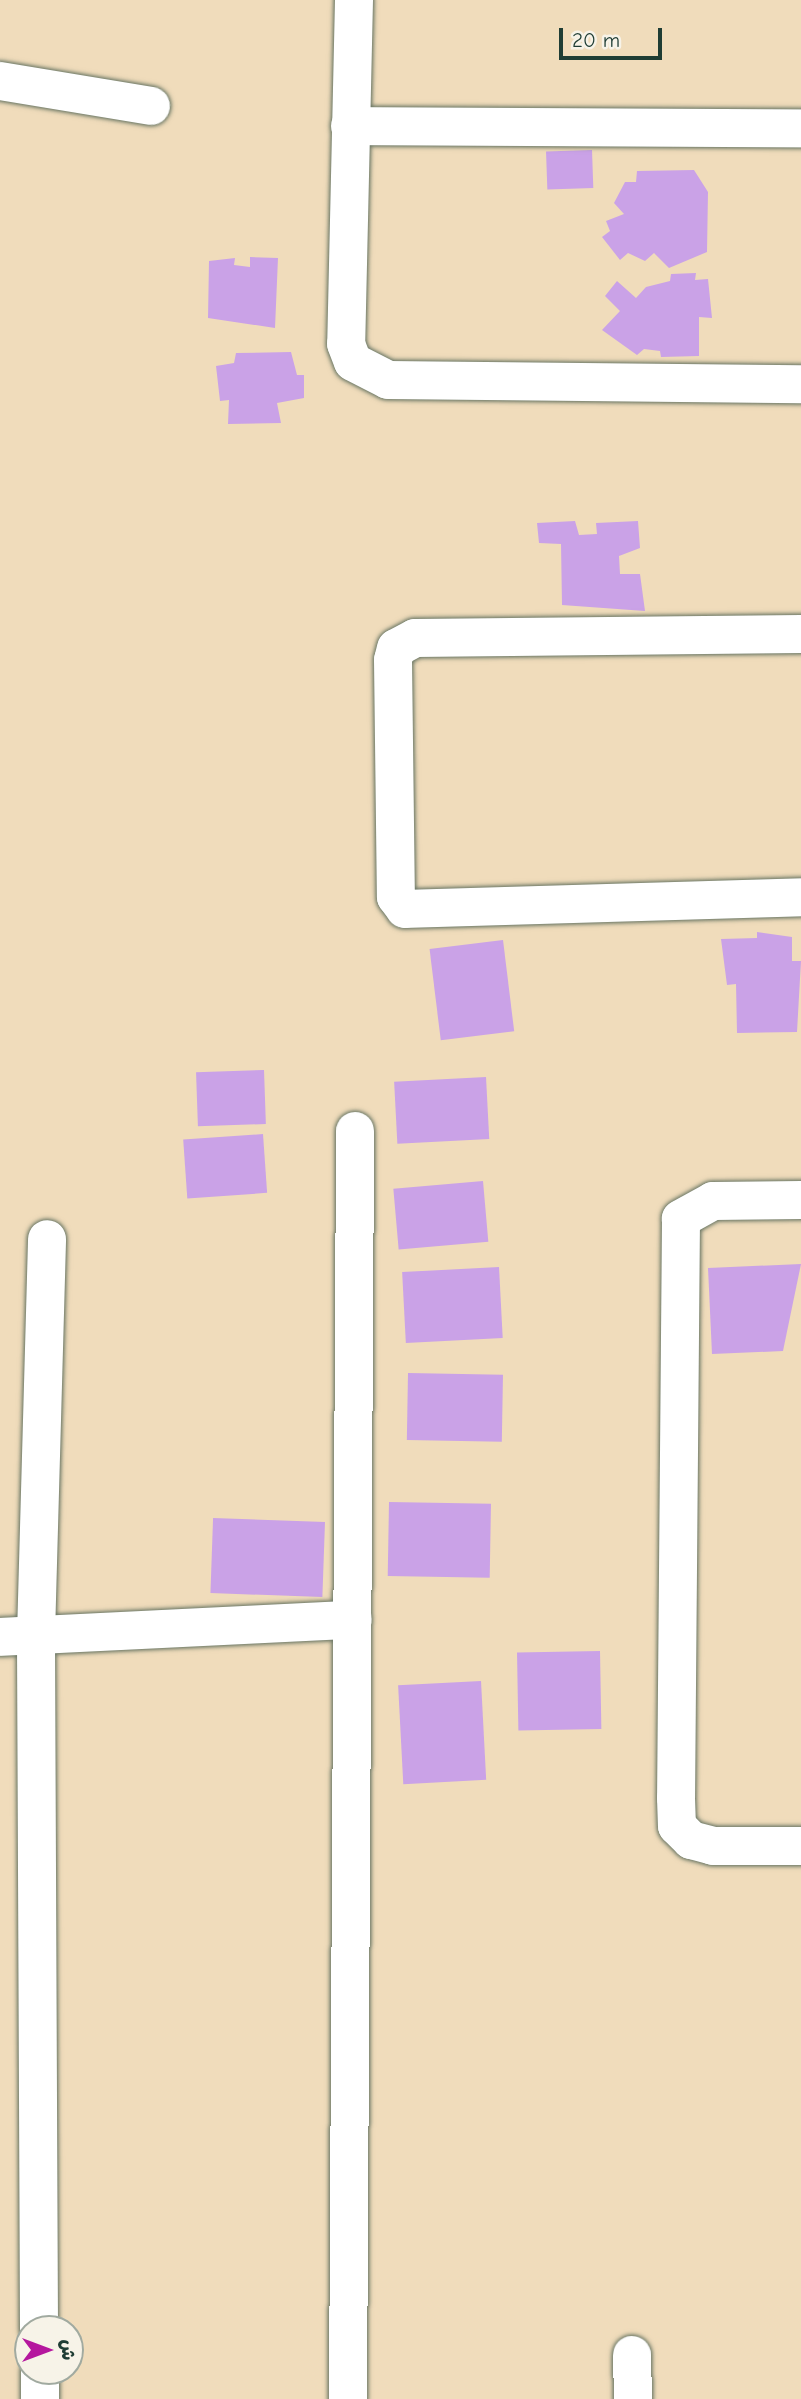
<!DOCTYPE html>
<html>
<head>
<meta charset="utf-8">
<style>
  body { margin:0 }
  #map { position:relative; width:801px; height:2399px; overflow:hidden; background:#f0dcbb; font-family:"Comic Neue","Playpen Sans Arabic",sans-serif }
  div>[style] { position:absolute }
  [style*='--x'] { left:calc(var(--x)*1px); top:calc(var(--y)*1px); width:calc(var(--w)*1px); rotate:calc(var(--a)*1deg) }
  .building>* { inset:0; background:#caa2e7; transform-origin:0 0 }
  .roads { filter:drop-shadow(0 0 2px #687563) drop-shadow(0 0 2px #687563) }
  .minor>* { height:38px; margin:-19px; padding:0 19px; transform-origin:19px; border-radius:19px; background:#fff }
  span { translate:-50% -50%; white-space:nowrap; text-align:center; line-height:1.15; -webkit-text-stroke:6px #f7f3e8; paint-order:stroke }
  .north { position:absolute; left:14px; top:2315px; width:70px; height:70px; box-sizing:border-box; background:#f7f3e8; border:2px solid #a1aaa0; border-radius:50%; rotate:90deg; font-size:19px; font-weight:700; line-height:28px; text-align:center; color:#1f3d34 }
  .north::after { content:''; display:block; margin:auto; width:24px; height:32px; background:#b5179e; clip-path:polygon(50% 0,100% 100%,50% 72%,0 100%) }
  .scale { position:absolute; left:559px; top:28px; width:103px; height:32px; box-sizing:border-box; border:4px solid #1f3d34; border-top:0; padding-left:9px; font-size:21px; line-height:24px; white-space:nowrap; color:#1f3d34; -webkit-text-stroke:5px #f7f3e8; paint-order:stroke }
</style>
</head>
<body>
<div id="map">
  <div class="building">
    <div style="left:592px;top:150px;width:38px;height:46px;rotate:88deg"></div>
    <div style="clip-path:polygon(694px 170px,708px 192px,707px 252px,669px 268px,654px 253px,645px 261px,628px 253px,620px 260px,602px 237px,610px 231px,606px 221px,624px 214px,614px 203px,625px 182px,636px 182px,637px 171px)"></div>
    <div style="clip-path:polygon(250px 257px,278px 258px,275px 328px,208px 318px,209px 261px,235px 258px,234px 265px,250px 267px)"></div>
    <div style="clip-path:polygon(696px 273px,695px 280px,708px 279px,712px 318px,699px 317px,699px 356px,661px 357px,660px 351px,644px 349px,637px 355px,602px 330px,620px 311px,605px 296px,617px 281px,636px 298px,646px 287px,670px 281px,671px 274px)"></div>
    <div style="clip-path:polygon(291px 352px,297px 375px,304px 375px,304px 398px,277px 403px,281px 423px,228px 424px,229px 400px,220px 401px,216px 366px,234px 363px,236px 353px)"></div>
    <div style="clip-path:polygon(575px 521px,579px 535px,597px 534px,596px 523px,638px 521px,640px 548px,619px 556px,620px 574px,640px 574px,645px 611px,562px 605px,561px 544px,539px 543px,537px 523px)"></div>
    <div style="clip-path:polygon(757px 932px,792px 937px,792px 961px,801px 961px,797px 1032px,737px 1033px,736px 984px,727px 985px,721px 939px,757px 938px)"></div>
    <div style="left:503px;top:940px;width:92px;height:74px;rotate:83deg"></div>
    <div style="left:264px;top:1070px;width:54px;height:68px;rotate:88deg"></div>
    <div style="left:486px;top:1077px;width:62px;height:92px;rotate:87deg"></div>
    <div style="left:263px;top:1134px;width:59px;height:80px;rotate:86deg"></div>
    <div style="left:483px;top:1181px;width:61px;height:90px;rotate:85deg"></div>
    <div style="clip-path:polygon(801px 1264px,783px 1351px,712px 1354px,708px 1268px)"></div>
    <div style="left:499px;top:1267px;width:71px;height:97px;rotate:87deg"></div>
    <div style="left:408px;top:1373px;width:95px;height:67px;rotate:1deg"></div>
    <div style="left:389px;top:1502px;width:102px;height:74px;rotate:1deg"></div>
    <div style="left:325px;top:1522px;width:75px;height:112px;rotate:92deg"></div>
    <div style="left:600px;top:1651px;width:78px;height:83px;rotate:89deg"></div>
    <div style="left:481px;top:1681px;width:99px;height:83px;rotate:87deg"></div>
  </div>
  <div class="roads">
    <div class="minor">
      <div style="--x:354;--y:0;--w:344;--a:91.3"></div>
      <div style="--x:346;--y:344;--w:19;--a:69"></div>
      <div style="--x:353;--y:362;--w:39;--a:27"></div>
      <div style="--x:388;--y:380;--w:413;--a:0.6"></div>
      <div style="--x:0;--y:81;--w:153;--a:9.4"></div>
      <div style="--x:350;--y:126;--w:451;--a:0.3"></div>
      <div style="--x:801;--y:634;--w:386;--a:179.4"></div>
      <div style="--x:415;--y:638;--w:21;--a:152"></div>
      <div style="--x:396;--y:648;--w:12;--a:104"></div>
      <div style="--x:393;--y:660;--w:237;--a:89.3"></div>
      <div style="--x:396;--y:897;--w:15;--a:53"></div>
      <div style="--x:405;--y:909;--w:396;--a:-1.7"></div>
      <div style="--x:801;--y:1200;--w:88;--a:179.3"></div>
      <div style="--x:713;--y:1201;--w:37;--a:151"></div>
      <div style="--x:681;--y:1219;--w:579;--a:90.49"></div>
      <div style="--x:676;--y:1798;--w:28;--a:88"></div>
      <div style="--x:677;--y:1826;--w:20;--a:45"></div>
      <div style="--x:691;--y:1840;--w:23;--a:15"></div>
      <div style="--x:713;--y:1846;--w:88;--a:0"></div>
      <div style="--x:0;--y:1637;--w:353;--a:-2.8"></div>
      <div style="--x:39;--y:2329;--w:694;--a:-90.25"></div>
      <div style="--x:36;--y:1635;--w:396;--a:-88.4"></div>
      <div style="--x:632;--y:2355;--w:44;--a:88.7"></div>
      <div style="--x:40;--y:2371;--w:28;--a:90"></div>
      <div style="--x:348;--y:2399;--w:1268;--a:-89.68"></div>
    </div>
  </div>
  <div class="north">ش</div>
  <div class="scale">20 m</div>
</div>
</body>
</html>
